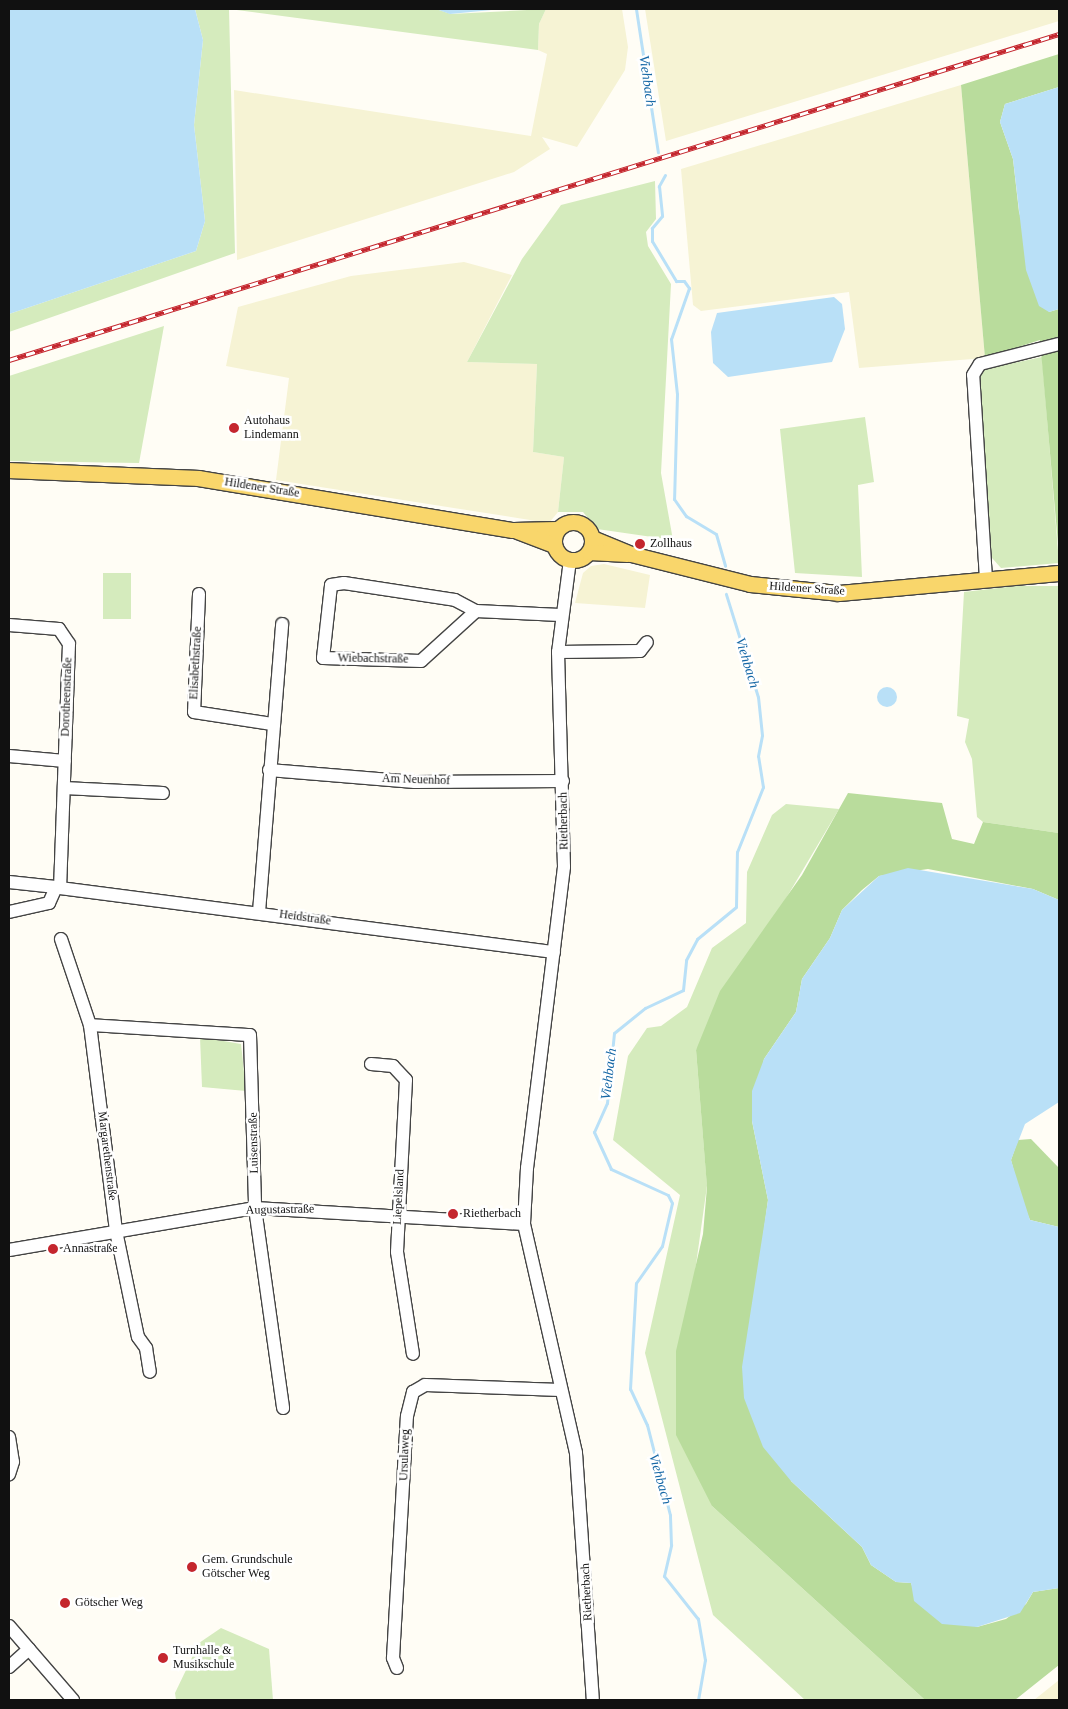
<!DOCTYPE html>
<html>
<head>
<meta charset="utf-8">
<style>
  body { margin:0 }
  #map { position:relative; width:1068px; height:1709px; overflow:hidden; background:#fffdf5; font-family:"Times New Roman",serif }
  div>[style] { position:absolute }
  .farmland>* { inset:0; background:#f6f3d4 }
  .green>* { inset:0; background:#d5ebbd; transform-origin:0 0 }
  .forest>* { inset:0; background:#b9dc9c }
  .water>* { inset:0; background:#b9e0f7 }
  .round { border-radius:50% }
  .stream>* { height:3px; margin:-1.5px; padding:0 1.5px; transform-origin:1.5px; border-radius:1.5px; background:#b9e0f7 }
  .roads { filter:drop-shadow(1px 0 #444) drop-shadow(-1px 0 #444) drop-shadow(0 1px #444) drop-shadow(0 -1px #444) }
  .minor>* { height:12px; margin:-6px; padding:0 6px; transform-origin:6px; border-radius:6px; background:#fff }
  .major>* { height:15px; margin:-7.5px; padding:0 7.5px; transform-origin:7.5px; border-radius:7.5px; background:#f9d66b }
  .major>.ring { margin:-7.5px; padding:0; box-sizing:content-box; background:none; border:15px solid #f9d66b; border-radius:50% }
  .rail>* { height:5px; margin-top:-2.5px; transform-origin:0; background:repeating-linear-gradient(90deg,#fff 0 9px,#c4262e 0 18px); box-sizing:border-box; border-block:1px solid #c4262e }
  .dots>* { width:14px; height:14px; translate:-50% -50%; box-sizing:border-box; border:2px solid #fff; border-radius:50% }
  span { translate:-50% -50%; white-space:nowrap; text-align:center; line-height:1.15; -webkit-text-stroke:5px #fff; paint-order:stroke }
  .poi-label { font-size:12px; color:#111 }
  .left { translate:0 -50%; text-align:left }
  .street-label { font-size:12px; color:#111 }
  .water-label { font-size:14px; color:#1768a6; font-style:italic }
  .frame { position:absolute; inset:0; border:10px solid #111; pointer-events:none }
</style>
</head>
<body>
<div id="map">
  <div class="farmland">
    <div style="clip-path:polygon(546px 9px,622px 9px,628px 47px,625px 70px,577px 147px,542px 137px,550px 149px,514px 172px,237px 260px,234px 90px,531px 136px,547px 54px,538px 50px,539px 24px)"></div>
    <div style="clip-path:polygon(645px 9px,1059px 9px,1059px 21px,666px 141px)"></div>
    <div style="clip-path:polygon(961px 85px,985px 358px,859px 368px,849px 292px,701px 311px,693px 305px,681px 169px)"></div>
    <div style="clip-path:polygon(464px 262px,512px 275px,467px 362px,537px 364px,533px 452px,564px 457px,558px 512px,549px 523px,276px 480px,289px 378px,226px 366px,238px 307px,351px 276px)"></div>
    <div style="clip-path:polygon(604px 564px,650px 575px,645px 608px,575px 603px,583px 573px,591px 566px)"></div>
    <div style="clip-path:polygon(1059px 1680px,1059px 1700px,1034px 1700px)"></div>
  </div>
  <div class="green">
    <div style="clip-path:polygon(195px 9px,436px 9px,451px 14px,546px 9px,539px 24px,538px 50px,229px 9px,235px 253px,9px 332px,9px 314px,196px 251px,205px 221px,194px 125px,203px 40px)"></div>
    <div style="clip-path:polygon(655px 181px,656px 219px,646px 232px,648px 246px,671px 284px,661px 473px,673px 540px,597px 529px,583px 512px,558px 512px,564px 457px,533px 452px,537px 364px,467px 362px,522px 259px,561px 205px)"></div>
    <div style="clip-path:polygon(164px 326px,139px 463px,9px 461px,9px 376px)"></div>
    <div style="clip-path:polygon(1042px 357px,1059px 563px,1001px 568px,992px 558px,989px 539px,977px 381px,984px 369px)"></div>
    <div style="clip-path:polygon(865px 417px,874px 482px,858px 485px,862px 577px,795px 573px,780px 429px)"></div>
    <div style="left:103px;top:573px;width:28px;height:46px"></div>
    <div style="clip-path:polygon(1016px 586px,1059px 586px,1059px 833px,983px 822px,977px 817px,972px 759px,965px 742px,969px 719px,957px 716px,964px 592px)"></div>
    <div style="clip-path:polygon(786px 804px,839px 809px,696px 1050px,707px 1186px,693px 1286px,712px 1506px,925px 1700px,805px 1700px,713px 1615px,645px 1353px,680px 1195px,613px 1140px,628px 1056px,647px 1028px,661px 1026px,687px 1007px,712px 948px,746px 923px,747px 872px,772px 815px)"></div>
    <div style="clip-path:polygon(200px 1037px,241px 1044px,246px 1091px,202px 1087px)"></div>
    <div style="clip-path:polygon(221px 1628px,269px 1649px,273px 1700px,176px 1700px,175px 1693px,199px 1643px)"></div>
  </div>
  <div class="forest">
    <div style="clip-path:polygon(1059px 54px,1059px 87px,1005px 104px,1000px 122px,1013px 159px,1019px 212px,1049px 312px,1059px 309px,1059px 555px,1040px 340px,985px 358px,961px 85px)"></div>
    <div style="clip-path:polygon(848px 793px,942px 803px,952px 839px,974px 844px,983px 822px,1059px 833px,1059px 900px,1033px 889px,928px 869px,879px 876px,862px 890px,842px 910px,830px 938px,802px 979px,796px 1012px,764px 1059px,752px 1121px,768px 1200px,763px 1237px,791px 1481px,862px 1547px,871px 1565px,896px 1582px,911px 1583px,914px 1591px,977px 1627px,1006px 1619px,1026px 1604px,1033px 1592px,1059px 1588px,1059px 1665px,1015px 1700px,925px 1700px,712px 1506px,676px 1435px,676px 1351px,703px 1234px,707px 1187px,696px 1050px,720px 991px,802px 875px)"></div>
    <div style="clip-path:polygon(1031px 1139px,1059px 1168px,1059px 1227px,1030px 1220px,1021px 1199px,1011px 1160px,1018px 1140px)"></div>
  </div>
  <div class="water">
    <div style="clip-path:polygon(9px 9px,195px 9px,203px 40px,194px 125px,205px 221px,196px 251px,9px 314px)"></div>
    <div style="clip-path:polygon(436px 9px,502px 9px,450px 14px)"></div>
    <div style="clip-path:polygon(1059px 87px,1059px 309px,1049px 312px,1039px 306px,1026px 270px,1013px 159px,1000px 122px,1005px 104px)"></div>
    <div style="clip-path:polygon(834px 297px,842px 304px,845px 329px,832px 362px,728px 377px,713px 363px,711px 332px,717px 313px)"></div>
    <div class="round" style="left:877px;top:687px;width:20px;height:20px"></div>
    <div style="clip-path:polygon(908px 868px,1033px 889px,1059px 900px,1059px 1102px,1025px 1124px,1011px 1160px,1030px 1220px,1059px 1227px,1059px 1588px,1033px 1592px,1020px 1613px,977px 1627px,942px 1624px,914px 1601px,911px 1583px,896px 1582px,871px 1565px,862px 1547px,791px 1481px,763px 1447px,744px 1398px,742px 1367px,768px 1200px,752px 1121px,752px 1091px,764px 1059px,796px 1012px,802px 979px,830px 938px,842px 910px,879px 876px)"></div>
  </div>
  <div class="stream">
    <div style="left:636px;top:9px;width:145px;rotate:81.3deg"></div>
    <div style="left:665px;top:175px;width:13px;rotate:119deg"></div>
    <div style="left:659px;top:186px;width:30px;rotate:84deg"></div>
    <div style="left:662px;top:216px;width:16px;rotate:130deg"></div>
    <div style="left:652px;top:228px;width:13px;rotate:90deg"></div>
    <div style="left:652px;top:241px;width:47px;rotate:59deg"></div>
    <div style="left:676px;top:281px;width:8px"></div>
    <div style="left:684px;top:281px;width:9px;rotate:54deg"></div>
    <div style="left:689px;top:288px;width:54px;rotate:109.4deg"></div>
    <div style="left:671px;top:339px;width:55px;rotate:83.8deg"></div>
    <div style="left:677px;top:394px;width:105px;rotate:91.6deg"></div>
    <div style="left:674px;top:499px;width:21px;rotate:55deg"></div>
    <div style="left:686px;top:516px;width:35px;rotate:31deg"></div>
    <div style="left:716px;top:534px;width:33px;rotate:74deg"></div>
    <div style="left:698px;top:1700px;width:41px;rotate:-80.1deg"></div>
    <div style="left:705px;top:1660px;width:42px;rotate:-99.7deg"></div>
    <div style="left:698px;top:1619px;width:55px;rotate:-128.3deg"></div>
    <div style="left:664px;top:1576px;width:32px;rotate:-77deg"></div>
    <div style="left:671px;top:1545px;width:30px;rotate:-92deg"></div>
    <div style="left:670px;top:1515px;width:93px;rotate:-104.3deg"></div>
    <div style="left:647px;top:1425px;width:40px;rotate:-115deg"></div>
    <div style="left:630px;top:1389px;width:106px;rotate:-86.8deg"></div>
    <div style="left:636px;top:1283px;width:45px;rotate:-54.9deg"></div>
    <div style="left:662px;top:1246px;width:44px;rotate:-76.9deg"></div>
    <div style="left:672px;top:1203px;width:9px;rotate:-117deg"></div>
    <div style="left:668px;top:1195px;width:63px;rotate:-155.5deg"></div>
    <div style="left:611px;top:1169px;width:41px;rotate:-114.7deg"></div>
    <div style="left:594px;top:1132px;width:32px;rotate:-66deg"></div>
    <div style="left:607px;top:1103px;width:70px;rotate:-84.3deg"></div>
    <div style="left:614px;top:1033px;width:40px;rotate:-39deg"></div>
    <div style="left:645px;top:1008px;width:42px;rotate:-25.3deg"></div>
    <div style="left:683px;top:990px;width:30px;rotate:-84deg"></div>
    <div style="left:686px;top:960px;width:24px;rotate:-62deg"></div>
    <div style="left:697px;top:939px;width:50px;rotate:-39.4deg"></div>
    <div style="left:736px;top:907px;width:55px;rotate:-89deg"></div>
    <div style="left:737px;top:852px;width:70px;rotate:-68.2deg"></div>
    <div style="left:763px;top:787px;width:31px;rotate:-99deg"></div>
    <div style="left:758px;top:756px;width:21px;rotate:-79deg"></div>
    <div style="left:762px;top:735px;width:38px;rotate:-96deg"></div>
    <div style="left:758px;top:697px;width:108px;rotate:-107.3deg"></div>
  </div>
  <div class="roads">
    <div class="minor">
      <div style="left:570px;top:560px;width:93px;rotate:97.4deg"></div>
      <div style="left:558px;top:652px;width:215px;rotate:88.4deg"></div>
      <div style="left:564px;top:867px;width:303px;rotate:97deg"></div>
      <div style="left:527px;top:1168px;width:56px;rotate:93.1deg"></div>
      <div style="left:524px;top:1224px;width:235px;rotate:77.2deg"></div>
      <div style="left:576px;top:1453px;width:248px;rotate:86.1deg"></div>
      <div style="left:986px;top:579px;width:204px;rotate:-93.6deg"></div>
      <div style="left:973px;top:375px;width:13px;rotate:-58deg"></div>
      <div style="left:980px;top:364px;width:81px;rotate:-14.2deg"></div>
      <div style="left:199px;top:594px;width:118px;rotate:92.4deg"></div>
      <div style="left:194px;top:712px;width:79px;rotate:8.7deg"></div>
      <div style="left:476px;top:611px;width:74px;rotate:137.7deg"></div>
      <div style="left:421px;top:661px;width:98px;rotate:-178.2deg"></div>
      <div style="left:323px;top:658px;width:73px;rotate:-83.7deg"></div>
      <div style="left:331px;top:585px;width:13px;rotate:-9deg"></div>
      <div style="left:344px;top:583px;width:112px;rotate:8.7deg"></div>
      <div style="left:455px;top:600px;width:24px;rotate:28deg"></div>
      <div style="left:476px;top:611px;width:84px;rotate:2.7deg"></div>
      <div style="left:9px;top:625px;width:50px;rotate:4.6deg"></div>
      <div style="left:59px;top:629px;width:18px;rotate:56deg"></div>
      <div style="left:69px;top:644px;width:244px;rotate:92.1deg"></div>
      <div style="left:558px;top:652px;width:82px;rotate:-0.7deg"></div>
      <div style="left:640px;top:651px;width:11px;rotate:-52deg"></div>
      <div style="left:9px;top:756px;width:56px;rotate:5.1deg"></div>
      <div style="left:269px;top:770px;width:146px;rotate:4.7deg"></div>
      <div style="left:415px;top:782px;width:148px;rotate:-0.4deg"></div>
      <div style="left:64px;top:788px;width:99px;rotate:2.9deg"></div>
      <div style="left:9px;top:882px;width:47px;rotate:6.1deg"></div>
      <div style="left:9px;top:912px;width:41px;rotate:-12.7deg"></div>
      <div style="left:49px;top:903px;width:17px;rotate:-66deg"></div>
      <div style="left:56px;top:887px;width:4px;rotate:14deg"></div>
      <div style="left:60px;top:888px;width:498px;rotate:7.4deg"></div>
      <div style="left:259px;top:912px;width:289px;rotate:-85.4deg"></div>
      <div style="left:61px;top:939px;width:91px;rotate:71.4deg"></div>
      <div style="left:90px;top:1025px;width:208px;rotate:82.8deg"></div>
      <div style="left:116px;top:1231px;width:108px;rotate:78.3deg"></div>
      <div style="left:138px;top:1337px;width:14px;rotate:54deg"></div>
      <div style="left:146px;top:1348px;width:24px;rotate:81deg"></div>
      <div style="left:90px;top:1025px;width:160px;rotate:3.6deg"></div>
      <div style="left:250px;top:1035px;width:173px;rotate:88.3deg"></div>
      <div style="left:255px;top:1208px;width:202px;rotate:82deg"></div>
      <div style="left:371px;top:1064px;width:22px;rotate:5deg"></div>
      <div style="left:393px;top:1066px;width:19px;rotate:47deg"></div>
      <div style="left:406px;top:1080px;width:172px;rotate:93deg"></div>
      <div style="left:397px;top:1252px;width:103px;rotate:81.1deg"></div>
      <div style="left:9px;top:1250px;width:250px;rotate:-9.7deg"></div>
      <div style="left:255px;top:1208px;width:269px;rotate:3.4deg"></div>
      <div style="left:9px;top:1437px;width:25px;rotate:81deg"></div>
      <div style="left:13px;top:1462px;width:13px;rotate:108deg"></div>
      <div style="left:9px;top:1626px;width:98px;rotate:49.1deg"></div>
      <div style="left:9px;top:1667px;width:27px;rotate:-42deg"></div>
      <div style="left:397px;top:1668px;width:11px;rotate:-112deg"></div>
      <div style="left:393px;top:1658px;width:242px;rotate:-86.7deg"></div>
      <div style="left:407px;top:1416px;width:25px;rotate:-76deg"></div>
      <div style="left:413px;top:1392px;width:14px;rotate:-30deg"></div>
      <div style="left:425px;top:1385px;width:136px;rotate:2.1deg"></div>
    </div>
    <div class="major">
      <div style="left:9px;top:470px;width:189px;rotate:2.4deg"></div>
      <div style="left:198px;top:478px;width:319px;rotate:9.4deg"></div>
      <div style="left:513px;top:530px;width:44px;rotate:-1.3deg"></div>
      <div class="ring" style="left:554px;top:522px;width:23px;height:23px"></div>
      <div style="left:517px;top:531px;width:40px;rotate:21deg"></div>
      <div style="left:592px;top:538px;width:42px;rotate:22.3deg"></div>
      <div style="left:631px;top:554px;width:123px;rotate:14.1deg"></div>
      <div style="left:750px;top:584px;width:88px;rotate:5.8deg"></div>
      <div style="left:838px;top:593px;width:222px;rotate:-5.2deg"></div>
      <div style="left:589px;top:552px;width:38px;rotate:3deg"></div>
    </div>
  </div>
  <div class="rail">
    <div style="left:9px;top:360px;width:1099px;rotate:-17.25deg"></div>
  </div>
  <div class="dots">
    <div style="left:234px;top:428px;background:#c4262e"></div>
    <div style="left:640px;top:544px;background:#c4262e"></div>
    <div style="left:453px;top:1214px;background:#c4262e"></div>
    <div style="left:53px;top:1249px;background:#c4262e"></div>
    <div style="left:192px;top:1567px;background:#c4262e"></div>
    <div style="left:65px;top:1603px;background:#c4262e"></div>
    <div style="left:163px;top:1658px;background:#c4262e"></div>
  </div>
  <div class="poi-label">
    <span class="left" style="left:244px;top:428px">Autohaus<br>Lindemann</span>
    <span class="left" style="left:650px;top:544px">Zollhaus</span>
    <span class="left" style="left:463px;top:1214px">Rietherbach</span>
    <span class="left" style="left:63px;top:1249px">Annastraße</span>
    <span class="left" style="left:202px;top:1567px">Gem. Grundschule<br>Götscher Weg</span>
    <span class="left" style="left:75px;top:1603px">Götscher Weg</span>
    <span class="left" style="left:173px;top:1658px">Turnhalle &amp;<br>Musikschule</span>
  </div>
  <div class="street-label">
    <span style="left:262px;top:488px;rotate:9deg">Hildener Straße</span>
    <span style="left:807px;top:589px;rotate:4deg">Hildener Straße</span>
    <span style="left:373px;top:659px;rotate:1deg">Wiebachstraße</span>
    <span style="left:196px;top:663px;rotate:-87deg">Elisabethstraße</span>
    <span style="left:67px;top:697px;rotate:-88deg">Dorotheenstraße</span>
    <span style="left:416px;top:780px;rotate:2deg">Am Neuenhof</span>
    <span style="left:564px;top:821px;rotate:-91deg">Rietherbach</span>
    <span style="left:305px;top:918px;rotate:8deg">Heidstraße</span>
    <span style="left:254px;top:1143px;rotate:-91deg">Luisenstraße</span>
    <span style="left:107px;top:1156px;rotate:83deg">Margarethenstraße</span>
    <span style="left:399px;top:1197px;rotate:-87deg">Liepelsland</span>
    <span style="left:280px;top:1210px;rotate:-1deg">Augustastraße</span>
    <span style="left:405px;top:1455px;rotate:-88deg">Ursulaweg</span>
    <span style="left:587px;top:1592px;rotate:-93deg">Rietherbach</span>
  </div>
  <div class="water-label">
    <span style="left:647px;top:81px;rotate:82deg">Viehbach</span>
    <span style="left:747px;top:663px;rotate:73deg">Viehbach</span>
    <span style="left:609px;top:1074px;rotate:-83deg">Viehbach</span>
    <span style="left:660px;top:1479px;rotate:74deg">Viehbach</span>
  </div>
  <div class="frame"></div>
</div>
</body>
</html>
